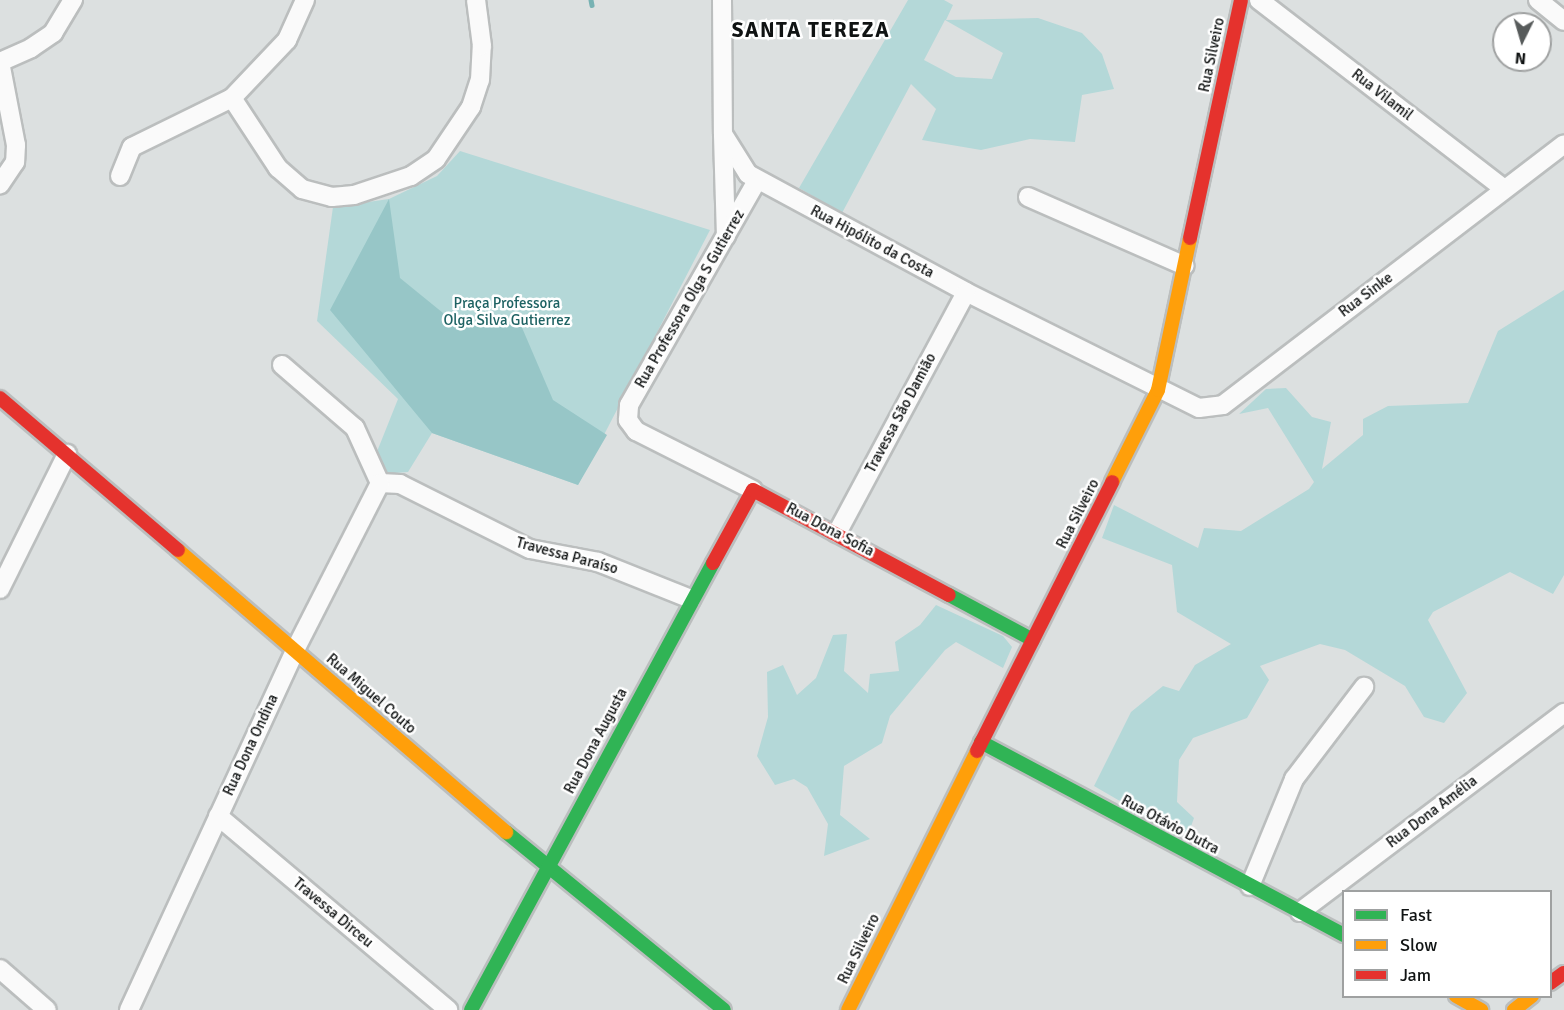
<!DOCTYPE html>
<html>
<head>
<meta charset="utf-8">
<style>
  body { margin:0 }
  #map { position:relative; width:1564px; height:1010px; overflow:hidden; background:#dce0e0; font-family:Signika,sans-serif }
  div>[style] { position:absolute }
  .green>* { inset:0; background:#b4d8d8 }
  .forest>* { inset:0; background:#97c6c7 }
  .stream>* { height:4.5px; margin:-2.25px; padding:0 2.25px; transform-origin:2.25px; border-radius:2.25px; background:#77b2b3 }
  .roads { filter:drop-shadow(2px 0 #bbbebe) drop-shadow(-2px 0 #bbbebe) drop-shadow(0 2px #bbbebe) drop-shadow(0 -2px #bbbebe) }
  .street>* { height:18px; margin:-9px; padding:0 9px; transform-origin:9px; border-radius:9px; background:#fafafa }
  .fast>* { height:14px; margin:-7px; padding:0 7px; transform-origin:7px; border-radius:7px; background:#30b455 }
  .slow>* { height:14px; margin:-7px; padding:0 7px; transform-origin:7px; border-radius:7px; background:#ff9f0a }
  .jam>* { height:14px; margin:-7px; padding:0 7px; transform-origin:7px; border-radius:7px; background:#e5322d }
  span { translate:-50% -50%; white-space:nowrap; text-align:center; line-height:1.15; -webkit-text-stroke:5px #fff; paint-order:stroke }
  .street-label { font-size:15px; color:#101313 }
  .park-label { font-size:15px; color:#1e6263 }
  .district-label { font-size:21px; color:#101313; font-weight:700; letter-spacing:1.5px }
  .legend { position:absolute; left:1342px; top:890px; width:210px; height:108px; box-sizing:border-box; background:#fff; border:2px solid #9fa1a1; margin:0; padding:8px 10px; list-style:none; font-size:18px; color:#101313 }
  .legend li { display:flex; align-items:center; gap:12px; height:30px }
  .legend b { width:30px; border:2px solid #9fa1a1 }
  .north { position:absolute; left:1492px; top:12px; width:60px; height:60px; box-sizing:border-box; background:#fff; border:2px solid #9fa1a1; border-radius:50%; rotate:185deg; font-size:16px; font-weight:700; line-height:24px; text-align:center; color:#101313 }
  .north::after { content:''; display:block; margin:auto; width:21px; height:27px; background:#575b5b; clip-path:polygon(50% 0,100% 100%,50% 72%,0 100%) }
</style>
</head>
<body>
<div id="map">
  <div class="green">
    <div style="clip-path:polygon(evenodd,908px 0,944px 0,953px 5px,946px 20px,1038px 18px,1082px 33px,1102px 54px,1114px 89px,1082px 95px,1075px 142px,1030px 139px,981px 150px,922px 140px,936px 109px,911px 84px,842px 213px,799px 188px,908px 0,945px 20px,1003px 53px,992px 79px,956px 77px,924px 60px,945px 20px)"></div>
    <div style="clip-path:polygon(460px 151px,710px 230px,578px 485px,432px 433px,408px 472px,381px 474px,374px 459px,398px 399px,317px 321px,333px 207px,389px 199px,437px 176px)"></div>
    <div style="clip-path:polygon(1564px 290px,1564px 575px,1553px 594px,1510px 572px,1433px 612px,1428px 620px,1467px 693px,1444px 723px,1424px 717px,1405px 686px,1345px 650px,1320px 644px,1260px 666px,1269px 680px,1247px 718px,1193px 738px,1179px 760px,1177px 802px,1194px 818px,1189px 832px,1177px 834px,1094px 786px,1131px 712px,1163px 686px,1179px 691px,1195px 665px,1231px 644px,1177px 612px,1172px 565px,1102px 538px,1114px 505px,1198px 548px,1204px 528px,1241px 531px,1309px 489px,1314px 482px,1268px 408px,1239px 414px,1266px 389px,1286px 388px,1312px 417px,1331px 422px,1322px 469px,1363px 435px,1363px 419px,1388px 406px,1468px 403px,1498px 331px)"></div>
    <div style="clip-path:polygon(936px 605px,1003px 636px,1012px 647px,1003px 668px,956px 642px,945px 650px,890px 716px,882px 743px,844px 766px,840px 815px,870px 839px,824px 856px,828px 824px,807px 787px,794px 779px,775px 785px,757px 756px,768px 717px,767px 672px,783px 665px,797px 695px,816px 678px,833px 635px,847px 634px,844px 671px,868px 693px,870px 674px,899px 671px,895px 642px,920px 625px)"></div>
  </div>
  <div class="forest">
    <div style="clip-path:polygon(389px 199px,400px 278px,459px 326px,517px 316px,553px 400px,607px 435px,578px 485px,432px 433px,330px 310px)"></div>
  </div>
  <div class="stream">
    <div style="left:591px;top:0;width:5px;rotate:79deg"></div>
  </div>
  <div class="roads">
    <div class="street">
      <div style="left:722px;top:0;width:134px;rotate:89.6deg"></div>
      <div style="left:723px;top:134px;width:47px;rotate:58deg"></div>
      <div style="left:748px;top:174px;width:248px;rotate:28.4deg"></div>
      <div style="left:966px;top:292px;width:260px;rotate:26.5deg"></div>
      <div style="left:1199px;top:408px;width:24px;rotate:-7deg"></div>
      <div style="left:1223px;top:405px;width:429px;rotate:-37.4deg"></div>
      <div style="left:1259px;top:0;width:309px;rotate:37.6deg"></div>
      <div style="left:1538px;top:0;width:33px;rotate:39deg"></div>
      <div style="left:0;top:62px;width:85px;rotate:79.1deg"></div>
      <div style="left:16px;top:145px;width:17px;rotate:93deg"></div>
      <div style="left:15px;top:162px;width:27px;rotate:124deg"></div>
      <div style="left:0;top:62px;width:34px;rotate:-24deg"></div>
      <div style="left:31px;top:48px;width:27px;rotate:-34deg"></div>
      <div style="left:53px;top:33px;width:39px;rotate:-59deg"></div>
      <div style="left:232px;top:98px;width:84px;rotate:56.7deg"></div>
      <div style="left:278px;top:168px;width:32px;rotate:41deg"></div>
      <div style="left:302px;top:189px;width:31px;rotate:15deg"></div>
      <div style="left:332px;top:197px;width:22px;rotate:-5deg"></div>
      <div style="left:354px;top:195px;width:60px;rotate:-18.4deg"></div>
      <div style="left:411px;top:176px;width:30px;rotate:-34deg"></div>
      <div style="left:436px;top:159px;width:63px;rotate:-56.1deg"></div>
      <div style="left:471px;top:107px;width:28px;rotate:-72deg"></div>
      <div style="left:480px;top:80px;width:34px;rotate:-87deg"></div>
      <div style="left:482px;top:46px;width:46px;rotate:-97.4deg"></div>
      <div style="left:723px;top:136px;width:100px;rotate:88.3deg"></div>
      <div style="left:120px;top:176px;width:31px;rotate:-68deg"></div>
      <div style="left:132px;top:147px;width:111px;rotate:-26.1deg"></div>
      <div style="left:232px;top:98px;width:80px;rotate:-46.5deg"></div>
      <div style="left:287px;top:40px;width:44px;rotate:-65.8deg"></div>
      <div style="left:1028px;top:197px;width:171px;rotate:23.7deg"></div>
      <div style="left:282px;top:365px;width:96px;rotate:40.8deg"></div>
      <div style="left:355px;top:428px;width:60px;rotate:65.6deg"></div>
      <div style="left:380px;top:483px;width:20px;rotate:3deg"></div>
      <div style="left:400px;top:484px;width:145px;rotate:26.6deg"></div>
      <div style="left:530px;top:549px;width:69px;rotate:10.8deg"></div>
      <div style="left:598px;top:562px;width:100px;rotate:21.7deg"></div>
      <div style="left:753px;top:490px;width:131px;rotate:-153.2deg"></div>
      <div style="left:636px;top:431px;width:14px;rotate:-126deg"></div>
      <div style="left:628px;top:420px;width:15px;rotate:-86deg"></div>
      <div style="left:629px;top:405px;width:258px;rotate:-60.3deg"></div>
      <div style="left:837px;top:533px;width:273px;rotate:-61.8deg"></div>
      <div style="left:0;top:589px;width:151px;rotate:-63.6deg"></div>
      <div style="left:218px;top:816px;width:301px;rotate:40.1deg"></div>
      <div style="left:1250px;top:886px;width:116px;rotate:-67.6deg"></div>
      <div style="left:1294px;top:779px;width:116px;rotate:-52.7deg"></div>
      <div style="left:1300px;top:912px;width:331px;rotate:-37deg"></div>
      <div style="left:0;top:969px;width:62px;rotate:41.1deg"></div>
      <div style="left:129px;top:1010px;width:396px;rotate:-65.2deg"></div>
      <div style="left:295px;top:650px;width:187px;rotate:-63deg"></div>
    </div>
    <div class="fast">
      <div style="left:949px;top:595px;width:95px;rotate:28.2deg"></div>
      <div style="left:981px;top:742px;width:411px;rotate:28deg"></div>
      <div style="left:506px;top:832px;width:281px;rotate:39.2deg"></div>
      <div style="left:471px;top:1010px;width:508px;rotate:-61.57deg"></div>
    </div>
    <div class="slow">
      <div style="left:1112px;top:482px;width:103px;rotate:-63.4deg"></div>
      <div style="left:1158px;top:390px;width:155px;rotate:-78.1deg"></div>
      <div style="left:178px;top:550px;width:433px;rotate:40.7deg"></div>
      <div style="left:1456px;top:996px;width:29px;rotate:29deg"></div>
      <div style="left:848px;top:1010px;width:289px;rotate:-63.5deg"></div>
      <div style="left:1514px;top:1010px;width:23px;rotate:-38deg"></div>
    </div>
    <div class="jam">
      <div style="left:1190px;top:238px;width:243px;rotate:-77.9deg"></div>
      <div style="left:0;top:398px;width:234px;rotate:40.5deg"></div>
      <div style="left:713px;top:563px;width:83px;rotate:-61.3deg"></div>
      <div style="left:753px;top:490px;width:222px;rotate:28.2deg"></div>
      <div style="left:977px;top:751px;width:301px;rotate:-63.3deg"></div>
      <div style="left:1550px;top:983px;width:17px;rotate:-36deg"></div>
    </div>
  </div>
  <div class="street-label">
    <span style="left:1212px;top:55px;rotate:-78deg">Rua Silveiro</span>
    <span style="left:1382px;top:95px;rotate:38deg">Rua Vilamil</span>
    <span style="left:872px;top:242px;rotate:28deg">Rua Hipólito da Costa</span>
    <span style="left:1366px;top:295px;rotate:-37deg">Rua Sinke</span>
    <span style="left:690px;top:299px;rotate:-60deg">Rua Professora Olga S Gutierrez</span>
    <span style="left:901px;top:413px;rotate:-62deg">Travessa São Damião</span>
    <span style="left:1078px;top:514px;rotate:-63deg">Rua Silveiro</span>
    <span style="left:830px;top:530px;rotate:28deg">Rua Dona Sofia</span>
    <span style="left:567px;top:556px;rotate:15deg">Travessa Paraíso</span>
    <span style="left:371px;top:694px;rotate:41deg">Rua Miguel Couto</span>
    <span style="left:596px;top:741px;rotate:-62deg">Rua Dona Augusta</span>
    <span style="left:251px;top:745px;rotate:-65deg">Rua Dona Ondina</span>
    <span style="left:1432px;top:812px;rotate:-37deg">Rua Dona Amélia</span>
    <span style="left:1170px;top:825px;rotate:28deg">Rua Otávio Dutra</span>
    <span style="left:333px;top:913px;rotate:40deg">Travessa Dirceu</span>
    <span style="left:859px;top:949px;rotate:-64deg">Rua Silveiro</span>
  </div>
  <div class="park-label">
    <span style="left:507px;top:312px">Praça Professora<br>Olga Silva Gutierrez</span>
  </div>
  <div class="district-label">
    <span style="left:811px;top:30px">SANTA TEREZA</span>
  </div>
  <ul class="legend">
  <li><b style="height:8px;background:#30b455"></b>Fast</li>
  <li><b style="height:8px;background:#ff9f0a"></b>Slow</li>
  <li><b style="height:8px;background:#e5322d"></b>Jam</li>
  </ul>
  <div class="north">N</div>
</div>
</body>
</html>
